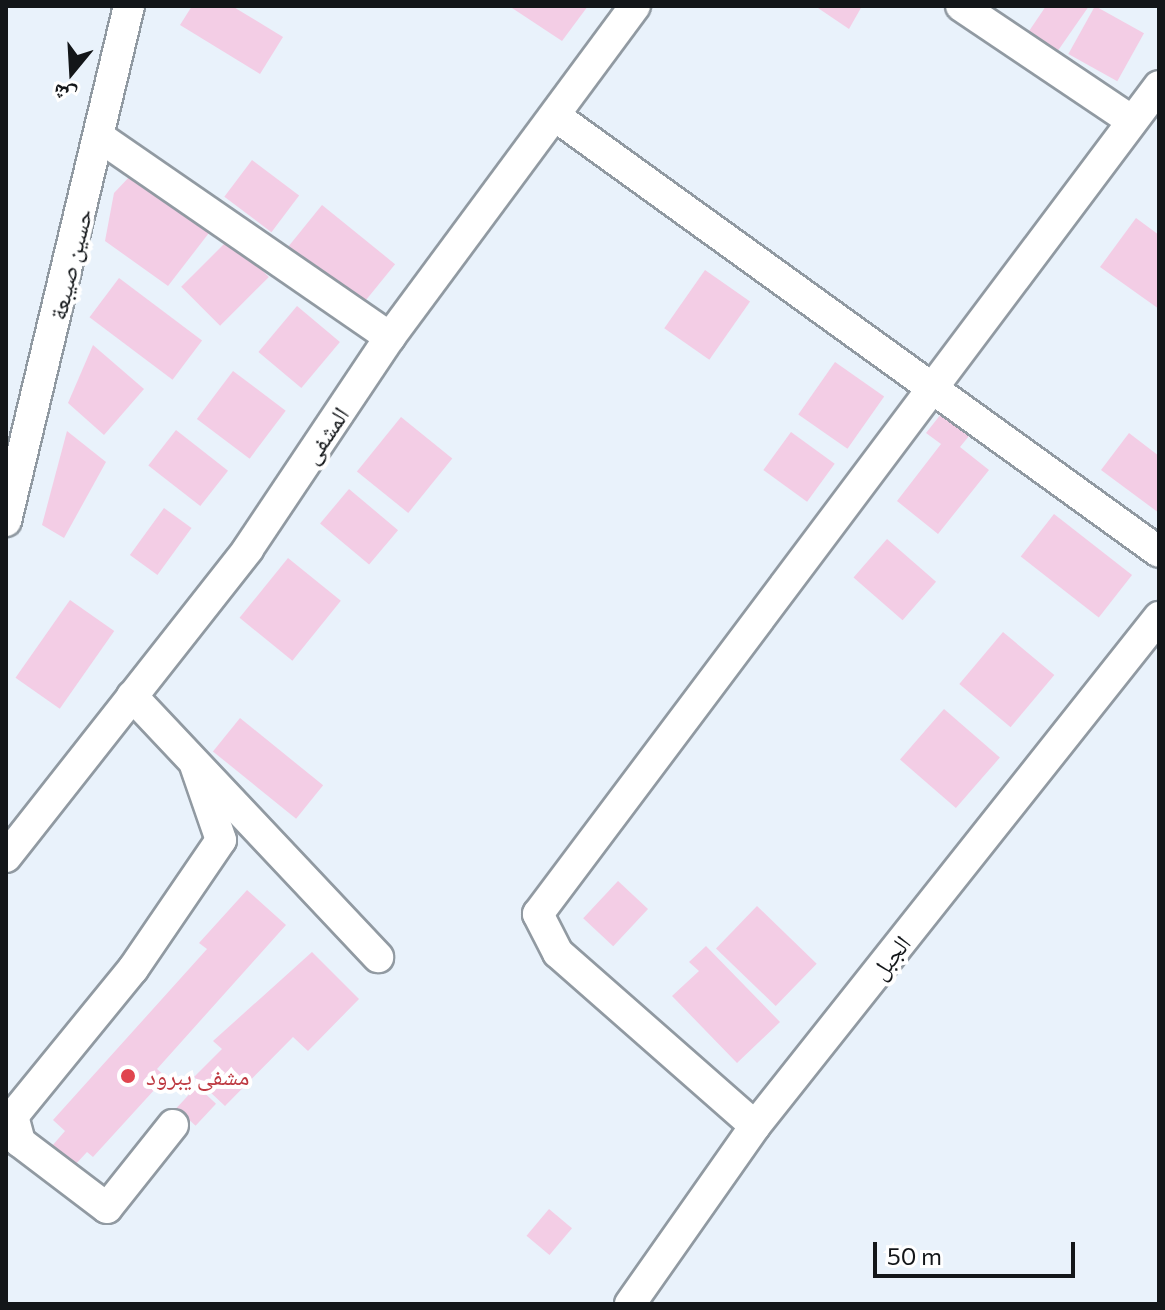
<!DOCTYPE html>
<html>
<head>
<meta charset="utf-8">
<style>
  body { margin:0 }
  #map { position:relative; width:1165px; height:1310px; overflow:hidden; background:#e9f2fb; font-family:Commissioner,"Noto Naskh Arabic",sans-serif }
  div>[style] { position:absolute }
  .building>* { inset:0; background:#f3cde5; transform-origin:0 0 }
  .roads { filter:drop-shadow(2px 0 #919aa2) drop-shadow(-2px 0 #919aa2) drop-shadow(0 2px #919aa2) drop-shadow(0 -2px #919aa2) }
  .minor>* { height:30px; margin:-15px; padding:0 15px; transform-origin:15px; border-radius:15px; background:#fff }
  .dots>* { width:22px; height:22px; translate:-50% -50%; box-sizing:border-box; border:4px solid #fff; border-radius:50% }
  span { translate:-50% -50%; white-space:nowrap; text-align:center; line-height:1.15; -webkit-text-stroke:8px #fff; paint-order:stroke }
  .street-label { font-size:24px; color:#131619 }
  .health-label { font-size:24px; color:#be3a42 }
  .left { translate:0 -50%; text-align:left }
  .frame { position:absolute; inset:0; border:8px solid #131619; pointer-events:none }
  .north { position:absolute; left:32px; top:32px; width:80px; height:80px; -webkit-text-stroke:6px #fff; paint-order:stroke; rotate:198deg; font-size:22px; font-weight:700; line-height:32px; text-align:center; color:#131619 }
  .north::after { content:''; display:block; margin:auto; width:28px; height:36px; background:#131619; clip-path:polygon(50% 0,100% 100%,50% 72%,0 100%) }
  .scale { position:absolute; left:873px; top:1242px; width:202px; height:36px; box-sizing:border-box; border:4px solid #131619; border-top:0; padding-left:10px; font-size:24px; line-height:28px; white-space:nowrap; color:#131619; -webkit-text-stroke:6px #fff; paint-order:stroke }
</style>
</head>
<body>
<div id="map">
  <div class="building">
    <div style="clip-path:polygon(192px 6px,232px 6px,283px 37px,260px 74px,180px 25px)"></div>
    <div style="clip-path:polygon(509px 6px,588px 6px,562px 41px)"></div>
    <div style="clip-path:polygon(815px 6px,862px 6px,849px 29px)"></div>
    <div style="clip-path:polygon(1046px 6px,1089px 6px,1057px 52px,1025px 37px)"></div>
    <div style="left:1095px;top:6px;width:56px;height:55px;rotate:29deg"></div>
    <div style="left:252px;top:160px;width:59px;height:46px;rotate:37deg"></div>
    <div style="clip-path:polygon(132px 174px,212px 229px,168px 286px,105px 241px,114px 193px)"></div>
    <div style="left:322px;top:205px;width:94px;height:53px;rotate:39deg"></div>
    <div style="clip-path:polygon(1136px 218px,1159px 235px,1159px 309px,1100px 267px)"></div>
    <div style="left:230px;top:238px;width:55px;height:69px;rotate:45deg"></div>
    <div style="left:705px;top:270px;width:55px;height:71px;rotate:35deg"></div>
    <div style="left:119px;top:278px;width:104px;height:49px;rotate:37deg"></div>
    <div style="left:297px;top:306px;width:56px;height:60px;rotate:40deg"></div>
    <div style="clip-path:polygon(93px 345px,144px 389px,104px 435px,68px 403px)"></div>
    <div style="left:835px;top:362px;width:60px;height:64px;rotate:35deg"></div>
    <div style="left:233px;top:371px;width:66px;height:60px;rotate:37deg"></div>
    <div style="clip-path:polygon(941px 414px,969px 436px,960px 447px,989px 470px,938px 534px,897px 501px,941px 444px,926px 433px)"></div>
    <div style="left:401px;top:417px;width:66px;height:70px;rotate:39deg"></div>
    <div style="left:176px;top:430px;width:66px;height:45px;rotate:38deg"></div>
    <div style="clip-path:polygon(67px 431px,106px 462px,64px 538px,42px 525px)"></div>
    <div style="left:791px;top:432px;width:54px;height:47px;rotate:36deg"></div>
    <div style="clip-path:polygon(1129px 433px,1159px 456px,1159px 513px,1101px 470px)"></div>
    <div style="left:349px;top:489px;width:64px;height:45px;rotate:40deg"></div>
    <div style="left:164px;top:508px;width:34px;height:58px;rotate:36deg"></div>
    <div style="left:1054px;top:514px;width:99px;height:54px;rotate:38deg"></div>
    <div style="left:887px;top:539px;width:65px;height:51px;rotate:41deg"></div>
    <div style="left:288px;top:558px;width:68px;height:77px;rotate:39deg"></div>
    <div style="left:70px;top:600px;width:54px;height:95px;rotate:35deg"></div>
    <div style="left:1003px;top:632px;width:67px;height:68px;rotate:40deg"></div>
    <div style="left:944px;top:709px;width:74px;height:67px;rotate:41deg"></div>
    <div style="left:240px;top:718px;width:107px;height:43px;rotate:39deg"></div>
    <div style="left:618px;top:881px;width:41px;height:51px;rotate:43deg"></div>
    <div style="clip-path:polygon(247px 890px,286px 925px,157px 1069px,166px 1077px,93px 1157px,87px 1152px,74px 1166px,52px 1146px,65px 1131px,53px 1120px,207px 949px,199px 943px)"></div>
    <div style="left:757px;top:906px;width:83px;height:59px;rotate:44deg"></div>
    <div style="clip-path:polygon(706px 946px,780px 1022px,737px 1063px,672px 996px,699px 971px,689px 962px)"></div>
    <div style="clip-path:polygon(312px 952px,359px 999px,308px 1051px,293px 1037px,225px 1106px,194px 1077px,222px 1049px,213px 1041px)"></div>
    <div style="left:197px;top:1086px;width:26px;height:30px;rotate:43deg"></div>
    <div style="left:549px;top:1209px;width:30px;height:35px;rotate:40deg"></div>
  </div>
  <div class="roads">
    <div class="minor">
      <div style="left:961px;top:6px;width:206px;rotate:33.9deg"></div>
      <div style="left:558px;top:118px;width:741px;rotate:35.83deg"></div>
      <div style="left:101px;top:138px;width:351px;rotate:34.6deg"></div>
      <div style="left:6px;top:521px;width:529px;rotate:-76.57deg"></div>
      <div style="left:132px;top:696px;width:359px;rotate:46.7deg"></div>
      <div style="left:6px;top:857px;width:392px;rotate:-51.8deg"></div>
      <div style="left:248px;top:549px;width:255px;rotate:-56.2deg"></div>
      <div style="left:390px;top:337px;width:412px;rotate:-53.5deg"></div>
      <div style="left:173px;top:1125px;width:106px;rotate:128.5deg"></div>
      <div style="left:107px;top:1208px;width:109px;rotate:-142.8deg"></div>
      <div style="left:20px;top:1142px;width:27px;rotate:-105deg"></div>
      <div style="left:13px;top:1116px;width:190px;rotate:-50.8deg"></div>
      <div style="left:133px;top:969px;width:156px;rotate:-55.7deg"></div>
      <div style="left:221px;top:840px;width:79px;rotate:-109.1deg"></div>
      <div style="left:755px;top:1126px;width:262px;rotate:-138.7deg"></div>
      <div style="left:558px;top:953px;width:44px;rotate:-117.1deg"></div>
      <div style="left:538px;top:914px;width:1035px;rotate:-53.13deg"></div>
      <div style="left:630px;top:1304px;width:218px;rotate:-54.9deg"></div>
      <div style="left:755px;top:1126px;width:650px;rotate:-51.56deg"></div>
    </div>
  </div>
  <div class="dots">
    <div style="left:128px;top:1076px;background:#e0444e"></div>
  </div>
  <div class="street-label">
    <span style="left:70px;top:264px;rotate:-76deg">حسين صيبعة</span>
    <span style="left:325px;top:435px;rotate:-56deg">المشفى</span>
    <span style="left:890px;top:957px;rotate:-52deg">الجبل</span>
  </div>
  <div class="health-label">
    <span class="left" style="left:146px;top:1076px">مشفى يبرود</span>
  </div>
  <div class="frame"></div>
  <div class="north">ش</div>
  <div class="scale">50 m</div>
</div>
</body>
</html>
